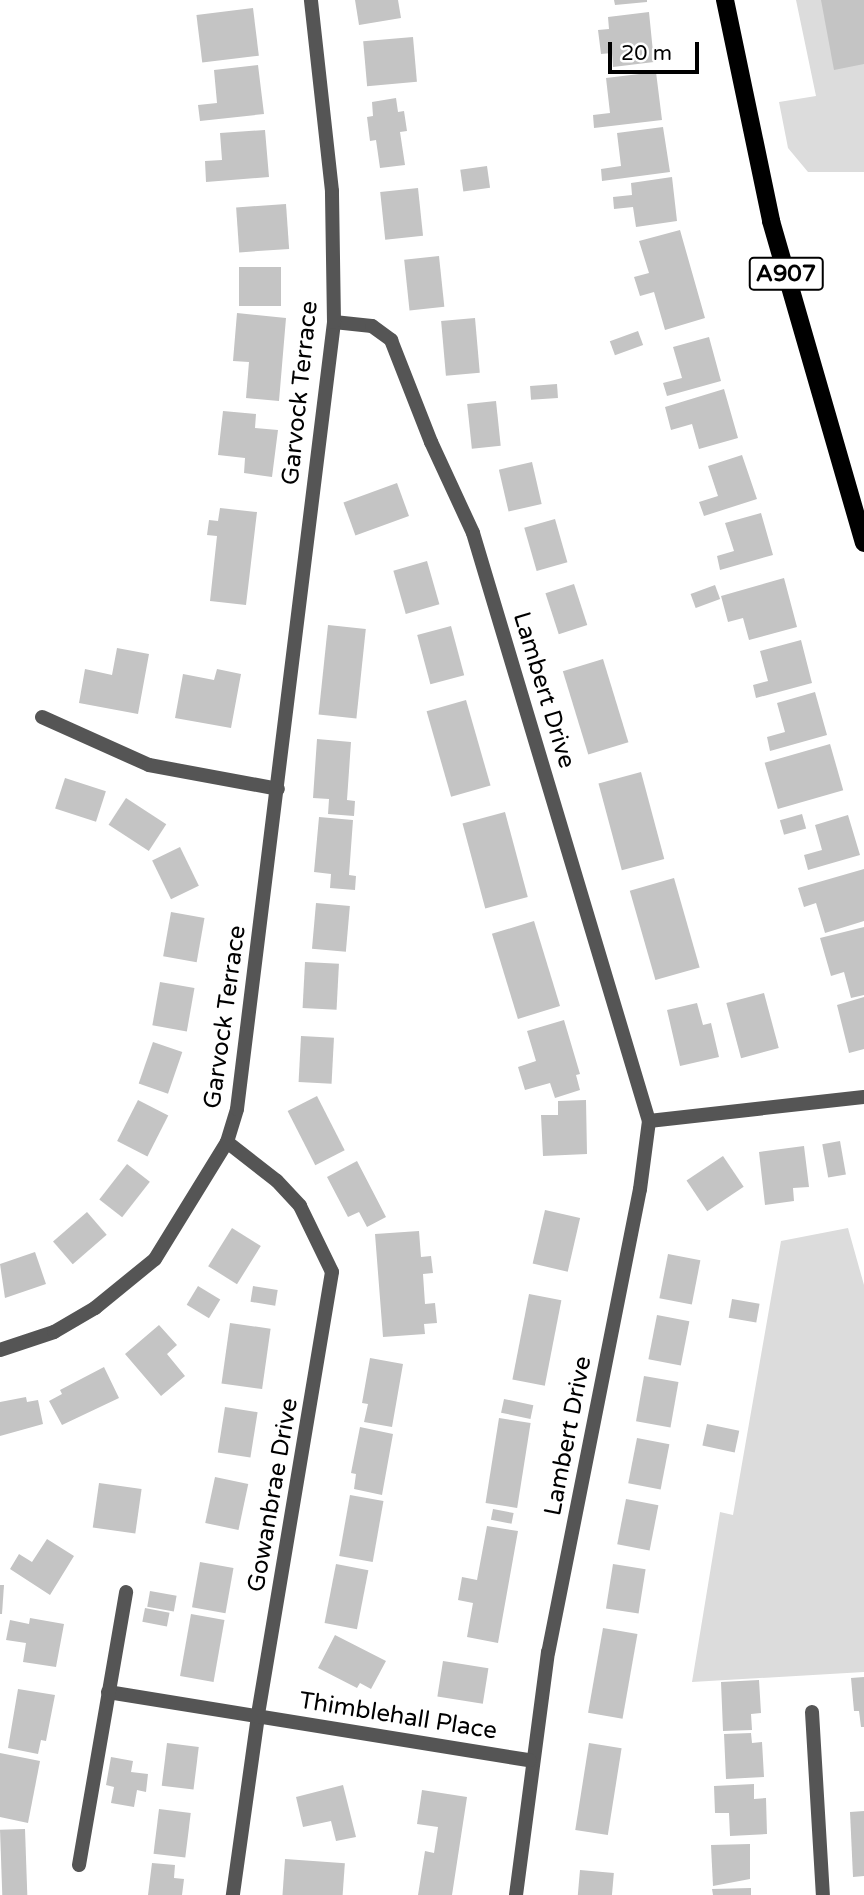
<!DOCTYPE html>
<html>
<head>
<meta charset="utf-8">
<style>
  body { margin:0 }
  #map { position:relative; width:864px; height:1895px; overflow:hidden; background:#fff; font-family:"Varela Round",sans-serif }
  div>[style] { position:absolute }
  .green>* { inset:0; background:#dcdcdc }
  .building>* { inset:0; background:#c4c4c4; transform-origin:0 0 }
  .street>* { height:14px; margin:-7px; padding:0 7px; transform-origin:7px; border-radius:7px; background:#555 }
  .primary>* { height:18px; margin:-9px; padding:0 9px; transform-origin:9px; border-radius:9px; background:#000 }
  span { translate:-50% -50%; white-space:nowrap; text-align:center; line-height:1.15; -webkit-text-stroke:5px #fff; paint-order:stroke }
  .shield-label span { padding:2px 5px; background:#fff; border:2px solid; border-radius:5px; -webkit-text-stroke-width:0 }
  .shield-label { font-size:23px; color:#000; font-weight:700 }
  .street-label { font-size:24px; color:#000 }
  .scale { position:absolute; left:608px; top:42px; width:91px; height:32px; box-sizing:border-box; border:4px solid #000; border-top:0; padding-left:9px; font-size:21px; line-height:24px; white-space:nowrap; color:#000; -webkit-text-stroke:5px #fff; paint-order:stroke }
</style>
</head>
<body>
<div id="map">
  <div class="green">
    <div style="clip-path:polygon(796px 0,864px 0,864px 172px,808px 172px,788px 148px,779px 102px,816px 96px)"></div>
    <div style="clip-path:polygon(848px 1228px,864px 1285px,864px 1672px,692px 1682px,720px 1512px,733px 1515px,781px 1241px)"></div>
  </div>
  <div class="building">
    <div style="clip-path:polygon(355px 0,398px 0,401px 18px,359px 25px)"></div>
    <div style="clip-path:polygon(614px 0,647px 0,647px 2px,615px 5px)"></div>
    <div style="clip-path:polygon(821px 0,864px 0,864px 64px,834px 70px)"></div>
    <div style="left:253px;top:8px;width:48px;height:57px;rotate:83deg"></div>
    <div style="clip-path:polygon(649px 12px,654px 62px,613px 67px,612px 53px,601px 54px,598px 30px,609px 29px,608px 17px)"></div>
    <div style="left:413px;top:37px;width:45px;height:50px;rotate:85deg"></div>
    <div style="clip-path:polygon(258px 65px,264px 114px,200px 121px,198px 105px,217px 103px,214px 70px)"></div>
    <div style="clip-path:polygon(656px 72px,662px 120px,594px 128px,593px 115px,610px 113px,606px 78px)"></div>
    <div style="clip-path:polygon(396px 98px,398px 112px,404px 111px,407px 131px,400px 132px,405px 165px,380px 168px,376px 140px,370px 141px,367px 117px,373px 116px,372px 102px)"></div>
    <div style="clip-path:polygon(663px 127px,670px 172px,602px 181px,601px 169px,621px 166px,617px 133px)"></div>
    <div style="clip-path:polygon(265px 130px,269px 177px,206px 182px,205px 161px,222px 160px,220px 133px)"></div>
    <div style="left:487px;top:166px;width:22px;height:27px;rotate:82deg"></div>
    <div style="clip-path:polygon(672px 177px,677px 221px,636px 227px,633px 207px,614px 209px,613px 197px,632px 195px,631px 183px)"></div>
    <div style="left:418px;top:188px;width:48px;height:38px;rotate:84deg"></div>
    <div style="left:286px;top:204px;width:45px;height:50px;rotate:86deg"></div>
    <div style="clip-path:polygon(680px 230px,705px 318px,665px 330px,654px 292px,640px 296px,634px 277px,649px 273px,639px 241px)"></div>
    <div style="left:439px;top:256px;width:51px;height:35px;rotate:84deg"></div>
    <div style="left:239px;top:267px;width:42px;height:39px"></div>
    <div style="clip-path:polygon(237px 313px,286px 318px,279px 401px,246px 398px,249px 362px,233px 361px)"></div>
    <div style="left:475px;top:318px;width:55px;height:34px;rotate:85deg"></div>
    <div style="left:638px;top:331px;width:15px;height:30px;rotate:70deg"></div>
    <div style="clip-path:polygon(709px 337px,721px 381px,667px 396px,663px 383px,682px 378px,673px 347px)"></div>
    <div style="left:557px;top:384px;width:14px;height:27px;rotate:86deg"></div>
    <div style="clip-path:polygon(724px 389px,738px 438px,699px 449px,692px 424px,671px 430px,665px 407px)"></div>
    <div style="left:496px;top:401px;width:45px;height:29px;rotate:84deg"></div>
    <div style="clip-path:polygon(223px 411px,256px 414px,255px 428px,278px 430px,272px 477px,244px 473px,245px 458px,218px 455px)"></div>
    <div style="clip-path:polygon(742px 455px,757px 499px,704px 516px,699px 502px,718px 496px,708px 466px)"></div>
    <div style="left:532px;top:462px;width:43px;height:34px;rotate:77deg"></div>
    <div style="left:397px;top:483px;width:35px;height:57px;rotate:70deg"></div>
    <div style="clip-path:polygon(220px 508px,257px 512px,246px 605px,210px 601px,217px 536px,207px 535px,209px 520px,218px 521px)"></div>
    <div style="clip-path:polygon(761px 513px,773px 555px,720px 570px,717px 556px,734px 551px,725px 523px)"></div>
    <div style="left:555px;top:519px;width:45px;height:32px;rotate:74deg"></div>
    <div style="left:427px;top:561px;width:45px;height:35px;rotate:74deg"></div>
    <div style="clip-path:polygon(784px 578px,797px 627px,749px 640px,743px 618px,728px 622px,721px 596px)"></div>
    <div style="left:574px;top:584px;width:43px;height:30px;rotate:72deg"></div>
    <div style="left:715px;top:585px;width:15px;height:26px;rotate:70deg"></div>
    <div style="left:328px;top:625px;width:38px;height:90px;rotate:6deg"></div>
    <div style="left:451px;top:626px;width:51px;height:35px;rotate:75deg"></div>
    <div style="clip-path:polygon(801px 640px,812px 683px,756px 698px,753px 685px,768px 681px,760px 651px)"></div>
    <div style="clip-path:polygon(117px 648px,149px 654px,138px 714px,79px 703px,85px 669px,112px 675px)"></div>
    <div style="left:603px;top:659px;width:87px;height:42px;rotate:73deg"></div>
    <div style="clip-path:polygon(217px 669px,241px 674px,231px 728px,175px 718px,183px 674px,214px 680px)"></div>
    <div style="clip-path:polygon(815px 692px,827px 735px,770px 751px,767px 737px,785px 732px,777px 703px)"></div>
    <div style="left:466px;top:700px;width:89px;height:41px;rotate:74deg"></div>
    <div style="clip-path:polygon(317px 739px,351px 742px,347px 800px,355px 801px,354px 816px,328px 814px,329px 799px,313px 798px)"></div>
    <div style="left:830px;top:744px;width:48px;height:68px;rotate:74deg"></div>
    <div style="left:641px;top:772px;width:90px;height:44px;rotate:75deg"></div>
    <div style="left:65px;top:778px;width:43px;height:32px;rotate:18deg"></div>
    <div style="left:126px;top:798px;width:48px;height:32px;rotate:33deg"></div>
    <div style="left:505px;top:812px;width:88px;height:44px;rotate:75deg"></div>
    <div style="left:802px;top:814px;width:15px;height:23px;rotate:74deg"></div>
    <div style="clip-path:polygon(848px 815px,860px 855px,808px 870px,804px 855px,822px 850px,815px 825px)"></div>
    <div style="clip-path:polygon(319px 817px,353px 820px,349px 875px,356px 876px,355px 890px,330px 888px,331px 874px,314px 872px)"></div>
    <div style="left:180px;top:847px;width:43px;height:31px;rotate:64deg"></div>
    <div style="clip-path:polygon(864px 869px,864px 921px,825px 933px,816px 903px,804px 907px,798px 888px)"></div>
    <div style="left:674px;top:878px;width:93px;height:46px;rotate:74deg"></div>
    <div style="left:316px;top:903px;width:34px;height:46px;rotate:5deg"></div>
    <div style="left:171px;top:912px;width:34px;height:45px;rotate:10deg"></div>
    <div style="left:534px;top:921px;width:89px;height:44px;rotate:73deg"></div>
    <div style="clip-path:polygon(864px 927px,864px 995px,851px 998px,844px 972px,831px 976px,820px 938px)"></div>
    <div style="left:305px;top:962px;width:34px;height:46px;rotate:3deg"></div>
    <div style="left:160px;top:982px;width:35px;height:44px;rotate:10deg"></div>
    <div style="left:764px;top:993px;width:57px;height:39px;rotate:75deg"></div>
    <div style="clip-path:polygon(864px 997px,864px 1049px,849px 1053px,837px 1005px)"></div>
    <div style="clip-path:polygon(697px 1003px,703px 1025px,711px 1023px,719px 1057px,680px 1066px,667px 1010px)"></div>
    <div style="clip-path:polygon(564px 1020px,580px 1074px,576px 1075px,580px 1090px,555px 1098px,550px 1083px,525px 1090px,518px 1067px,536px 1061px,527px 1031px)"></div>
    <div style="left:301px;top:1036px;width:33px;height:46px;rotate:3deg"></div>
    <div style="left:153px;top:1042px;width:31px;height:44px;rotate:19deg"></div>
    <div style="left:317px;top:1096px;width:61px;height:33px;rotate:63deg"></div>
    <div style="left:138px;top:1100px;width:34px;height:46px;rotate:27deg"></div>
    <div style="clip-path:polygon(586px 1100px,587px 1154px,543px 1156px,541px 1115px,558px 1115px,558px 1101px)"></div>
    <div style="left:840px;top:1141px;width:34px;height:18px;rotate:80deg"></div>
    <div style="clip-path:polygon(804px 1146px,809px 1187px,793px 1188px,794px 1201px,765px 1205px,759px 1152px)"></div>
    <div style="left:723px;top:1156px;width:37px;height:44px;rotate:56deg"></div>
    <div style="clip-path:polygon(357px 1161px,386px 1217px,367px 1227px,359px 1212px,348px 1217px,327px 1177px)"></div>
    <div style="left:127px;top:1164px;width:29px;height:45px;rotate:38deg"></div>
    <div style="left:545px;top:1210px;width:36px;height:55px;rotate:13deg"></div>
    <div style="left:87px;top:1212px;width:30px;height:45px;rotate:49deg"></div>
    <div style="left:232px;top:1228px;width:34px;height:45px;rotate:32deg"></div>
    <div style="clip-path:polygon(419px 1231px,421px 1257px,431px 1256px,433px 1273px,423px 1274px,425px 1304px,435px 1303px,437px 1323px,424px 1324px,425px 1334px,383px 1337px,375px 1234px)"></div>
    <div style="clip-path:polygon(35px 1252px,46px 1284px,5px 1298px,0 1264px)"></div>
    <div style="left:668px;top:1254px;width:33px;height:45px;rotate:11deg"></div>
    <div style="left:198px;top:1286px;width:26px;height:22px;rotate:31deg"></div>
    <div style="left:253px;top:1286px;width:25px;height:16px;rotate:9deg"></div>
    <div style="left:529px;top:1294px;width:33px;height:87px;rotate:11deg"></div>
    <div style="left:732px;top:1299px;width:28px;height:19px;rotate:10deg"></div>
    <div style="left:657px;top:1315px;width:33px;height:45px;rotate:11deg"></div>
    <div style="left:230px;top:1323px;width:41px;height:61px;rotate:8deg"></div>
    <div style="clip-path:polygon(159px 1325px,177px 1345px,167px 1354px,185px 1376px,161px 1396px,125px 1354px)"></div>
    <div style="clip-path:polygon(370px 1358px,403px 1364px,392px 1427px,364px 1422px,368px 1404px,362px 1403px)"></div>
    <div style="clip-path:polygon(104px 1367px,119px 1398px,62px 1425px,49px 1401px,62px 1394px,60px 1390px)"></div>
    <div style="left:644px;top:1376px;width:35px;height:46px;rotate:10deg"></div>
    <div style="clip-path:polygon(26px 1397px,27px 1402px,38px 1400px,43px 1424px,0 1436px,0 1402px)"></div>
    <div style="left:504px;top:1399px;width:30px;height:14px;rotate:12deg"></div>
    <div style="left:225px;top:1407px;width:33px;height:46px;rotate:9deg"></div>
    <div style="left:499px;top:1418px;width:32px;height:86px;rotate:9deg"></div>
    <div style="left:707px;top:1424px;width:33px;height:22px;rotate:12deg"></div>
    <div style="clip-path:polygon(360px 1427px,393px 1434px,382px 1495px,354px 1489px,356px 1474px,351px 1473px)"></div>
    <div style="left:637px;top:1438px;width:33px;height:46px;rotate:11deg"></div>
    <div style="left:215px;top:1477px;width:34px;height:47px;rotate:12deg"></div>
    <div style="left:99px;top:1483px;width:43px;height:45px;rotate:8deg"></div>
    <div style="left:350px;top:1495px;width:34px;height:62px;rotate:10deg"></div>
    <div style="left:626px;top:1499px;width:33px;height:46px;rotate:11deg"></div>
    <div style="left:493px;top:1509px;width:21px;height:11px;rotate:11deg"></div>
    <div style="clip-path:polygon(487px 1526px,518px 1531px,498px 1643px,467px 1637px,473px 1603px,458px 1600px,462px 1577px,477px 1580px)"></div>
    <div style="clip-path:polygon(47px 1539px,74px 1556px,50px 1595px,10px 1569px,19px 1554px,32px 1562px)"></div>
    <div style="left:200px;top:1562px;width:34px;height:46px;rotate:10deg"></div>
    <div style="left:336px;top:1564px;width:33px;height:60px;rotate:11deg"></div>
    <div style="left:613px;top:1564px;width:33px;height:45px;rotate:9deg"></div>
    <div style="clip-path:polygon(0 1585px,4px 1585px,2px 1614px,0 1614px)"></div>
    <div style="left:150px;top:1591px;width:27px;height:16px;rotate:10deg"></div>
    <div style="left:145px;top:1608px;width:25px;height:14px;rotate:11deg"></div>
    <div style="left:191px;top:1614px;width:34px;height:63px;rotate:10deg"></div>
    <div style="clip-path:polygon(30px 1618px,64px 1624px,56px 1667px,23px 1662px,26px 1643px,6px 1640px,10px 1620px,29px 1624px)"></div>
    <div style="left:603px;top:1628px;width:35px;height:86px;rotate:10deg"></div>
    <div style="clip-path:polygon(335px 1635px,386px 1661px,371px 1689px,360px 1683px,357px 1688px,318px 1668px)"></div>
    <div style="left:443px;top:1661px;width:46px;height:36px;rotate:9deg"></div>
    <div style="clip-path:polygon(864px 1677px,864px 1727px,861px 1727px,859px 1711px,854px 1711px,851px 1678px)"></div>
    <div style="clip-path:polygon(759px 1680px,761px 1713px,751px 1714px,752px 1730px,723px 1731px,721px 1682px)"></div>
    <div style="clip-path:polygon(18px 1689px,55px 1695px,46px 1741px,41px 1740px,38px 1754px,8px 1748px)"></div>
    <div style="clip-path:polygon(751px 1733px,752px 1743px,762px 1742px,764px 1777px,726px 1779px,724px 1734px)"></div>
    <div style="left:167px;top:1743px;width:32px;height:43px;rotate:7deg"></div>
    <div style="left:589px;top:1743px;width:33px;height:88px;rotate:9deg"></div>
    <div style="clip-path:polygon(0 1753px,40px 1761px,28px 1823px,0 1817px)"></div>
    <div style="clip-path:polygon(111px 1757px,133px 1761px,131px 1772px,148px 1774px,146px 1792px,137px 1790px,134px 1807px,111px 1803px,114px 1787px,106px 1785px)"></div>
    <div style="clip-path:polygon(754px 1784px,754px 1799px,766px 1798px,767px 1834px,730px 1836px,729px 1813px,715px 1813px,714px 1786px)"></div>
    <div style="clip-path:polygon(343px 1785px,356px 1837px,336px 1841px,331px 1821px,303px 1827px,296px 1797px)"></div>
    <div style="clip-path:polygon(422px 1790px,467px 1797px,452px 1895px,418px 1895px,425px 1851px,434px 1853px,438px 1827px,417px 1824px)"></div>
    <div style="left:159px;top:1809px;width:32px;height:45px;rotate:7deg"></div>
    <div style="clip-path:polygon(864px 1811px,864px 1876px,853px 1877px,850px 1812px)"></div>
    <div style="left:25px;top:1829px;width:66px;height:25px;rotate:88deg"></div>
    <div style="clip-path:polygon(750px 1844px,750px 1879px,713px 1886px,711px 1845px)"></div>
    <div style="left:285px;top:1859px;width:60px;height:36px;rotate:4deg"></div>
    <div style="clip-path:polygon(152px 1863px,175px 1865px,174px 1878px,184px 1879px,182px 1895px,148px 1895px)"></div>
    <div style="left:580px;top:1870px;width:34px;height:25px;rotate:5deg"></div>
    <div style="clip-path:polygon(751px 1888px,751px 1895px,713px 1895px,712px 1889px)"></div>
  </div>
  <div class="street">
    <div style="left:334px;top:322px;width:38px;rotate:6deg"></div>
    <div style="left:372px;top:326px;width:24px;rotate:36deg"></div>
    <div style="left:391px;top:340px;width:110px;rotate:68.6deg"></div>
    <div style="left:431px;top:442px;width:100px;rotate:65.2deg"></div>
    <div style="left:473px;top:533px;width:614px;rotate:73.34deg"></div>
    <div style="left:649px;top:1121px;width:69px;rotate:97.5deg"></div>
    <div style="left:640px;top:1189px;width:472px;rotate:101.2deg"></div>
    <div style="left:548px;top:1652px;width:245px;rotate:97.5deg"></div>
    <div style="left:42px;top:717px;width:117px;rotate:24.2deg"></div>
    <div style="left:149px;top:765px;width:131px;rotate:10.5deg"></div>
    <div style="left:649px;top:1121px;width:216px;rotate:-6.4deg"></div>
    <div style="left:227px;top:1142px;width:63px;rotate:38deg"></div>
    <div style="left:277px;top:1181px;width:34px;rotate:47deg"></div>
    <div style="left:300px;top:1206px;width:73px;rotate:64.1deg"></div>
    <div style="left:332px;top:1272px;width:450px;rotate:99.5deg"></div>
    <div style="left:258px;top:1716px;width:181px;rotate:98deg"></div>
    <div style="left:0;top:1350px;width:57px;rotate:-18.4deg"></div>
    <div style="left:54px;top:1332px;width:48px;rotate:-30.3deg"></div>
    <div style="left:95px;top:1308px;width:77px;rotate:-39.2deg"></div>
    <div style="left:155px;top:1259px;width:137px;rotate:-58.4deg"></div>
    <div style="left:227px;top:1142px;width:34px;rotate:-73deg"></div>
    <div style="left:237px;top:1109px;width:793px;rotate:-82.97deg"></div>
    <div style="left:334px;top:322px;width:131px;rotate:-90.9deg"></div>
    <div style="left:332px;top:191px;width:192px;rotate:-96.3deg"></div>
    <div style="left:108px;top:1692px;width:427px;rotate:9.2deg"></div>
    <div style="left:812px;top:1712px;width:183px;rotate:86.6deg"></div>
    <div style="left:79px;top:1865px;width:277px;rotate:-80.2deg"></div>
  </div>
  <div class="primary">
    <div style="left:725px;top:0;width:226px;rotate:78.2deg"></div>
    <div style="left:771px;top:221px;width:335px;rotate:73.9deg"></div>
  </div>
  <div class="shield-label">
    <span style="left:786px;top:274px">A907</span>
  </div>
  <div class="street-label">
    <span style="left:300px;top:393px;rotate:-84deg">Garvock Terrace</span>
    <span style="left:544px;top:690px;rotate:73deg">Lambert Drive</span>
    <span style="left:225px;top:1017px;rotate:-82deg">Garvock Terrace</span>
    <span style="left:568px;top:1436px;rotate:-79deg">Lambert Drive</span>
    <span style="left:273px;top:1495px;rotate:-80deg">Gowanbrae Drive</span>
    <span style="left:398px;top:1716px;rotate:9deg">Thimblehall Place</span>
  </div>
  <div class="scale">20 m</div>
</div>
</body>
</html>
